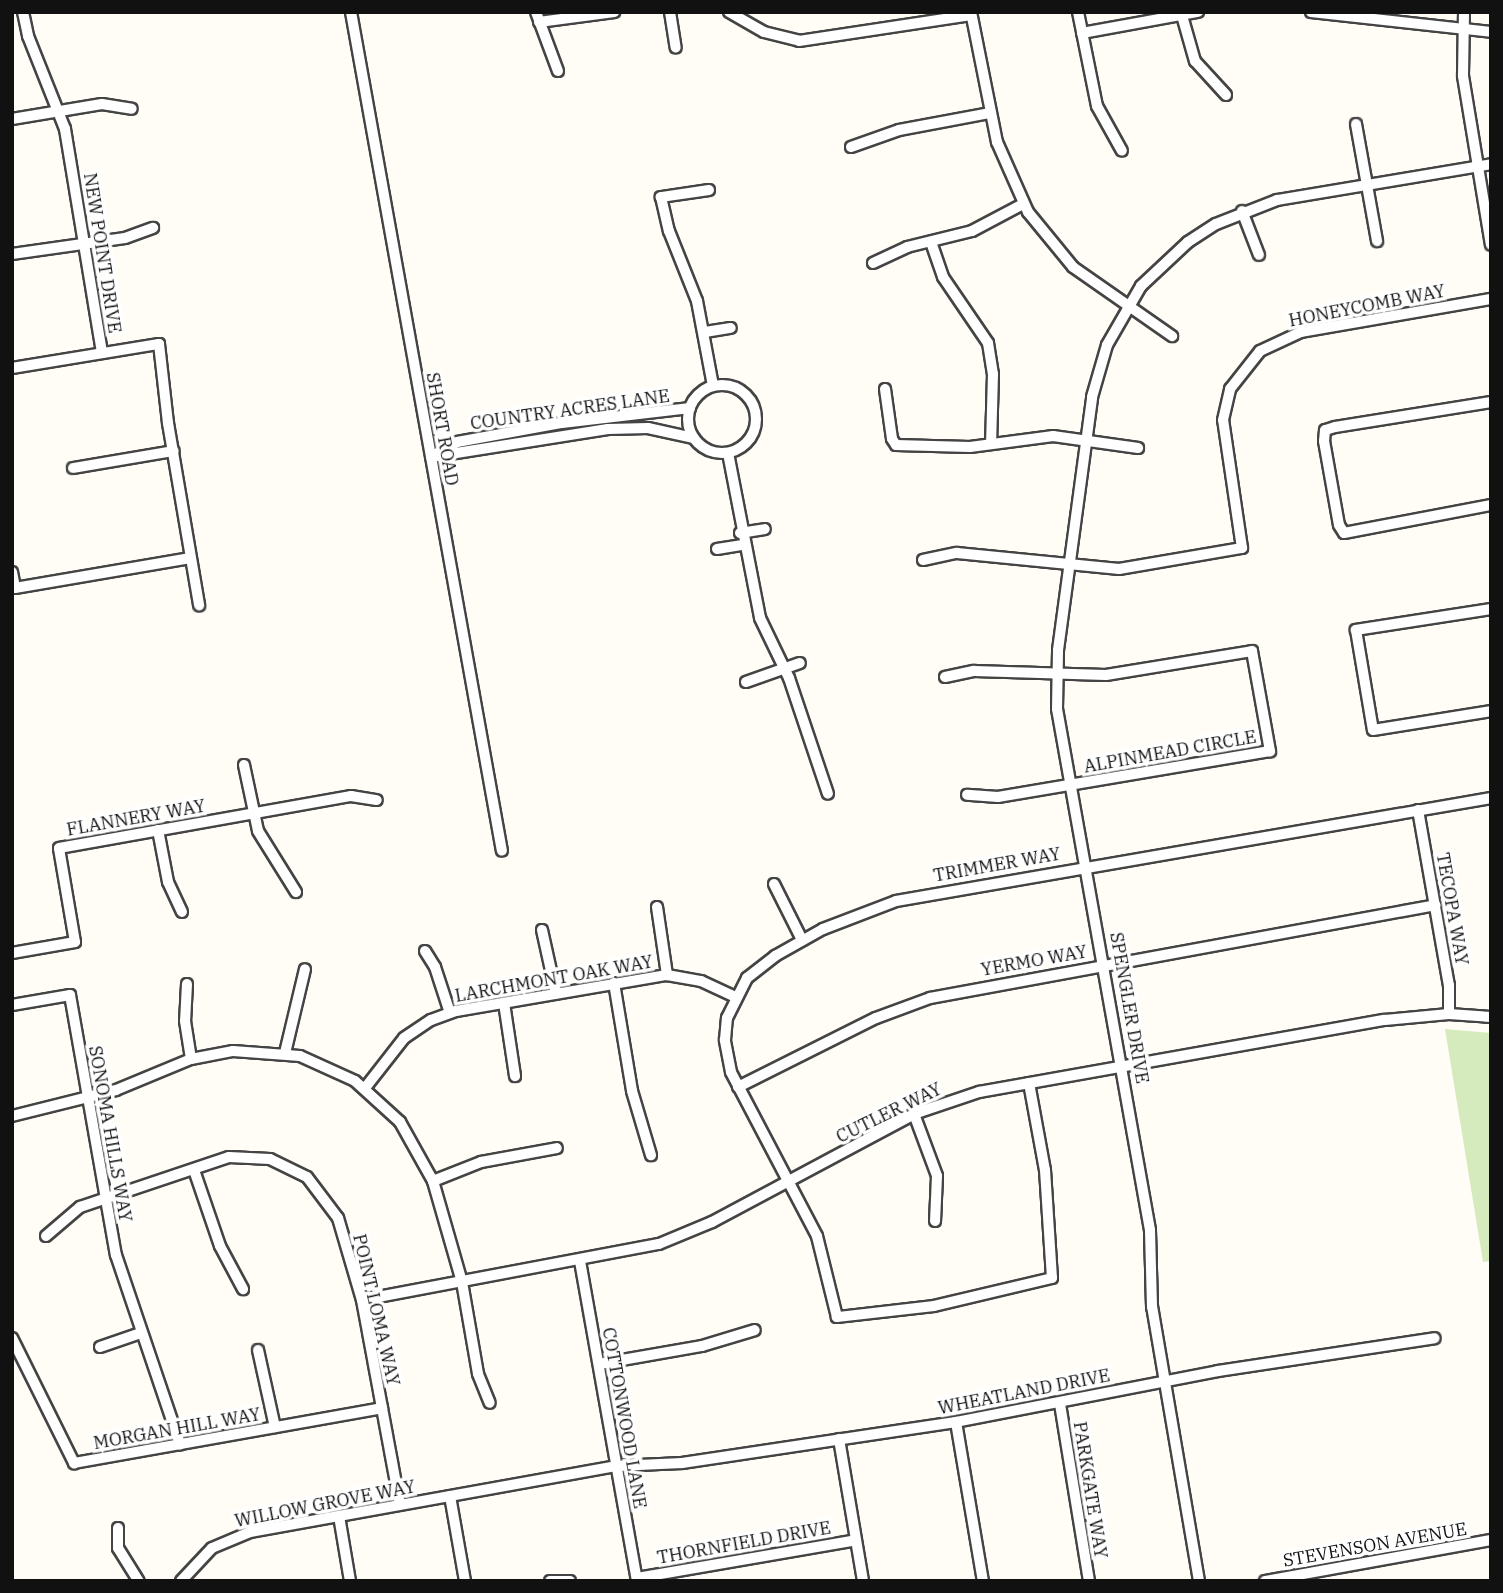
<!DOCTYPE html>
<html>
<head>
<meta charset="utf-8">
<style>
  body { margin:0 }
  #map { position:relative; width:1503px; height:1593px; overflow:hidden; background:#fffdf5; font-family:"IBM Plex Serif",serif }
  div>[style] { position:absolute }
  .green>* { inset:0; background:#d5ebbd }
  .roads { filter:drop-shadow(2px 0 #444) drop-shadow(-2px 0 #444) drop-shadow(0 2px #444) drop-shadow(0 -2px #444) }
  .minor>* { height:10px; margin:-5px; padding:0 5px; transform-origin:5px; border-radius:5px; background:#fff }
  .minor>.ring { margin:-5px; padding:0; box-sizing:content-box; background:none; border:10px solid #fff; border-radius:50% }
  span { translate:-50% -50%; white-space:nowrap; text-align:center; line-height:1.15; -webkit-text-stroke:7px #fff; paint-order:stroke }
  .street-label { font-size:18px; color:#111 }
  .frame { position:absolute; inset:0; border:14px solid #111; pointer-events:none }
</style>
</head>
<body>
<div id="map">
  <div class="green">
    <div style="clip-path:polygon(1445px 1029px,1491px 1033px,1491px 1261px,1483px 1262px)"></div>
  </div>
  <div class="roads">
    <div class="minor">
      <div style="left:23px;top:12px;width:25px;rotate:78deg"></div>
      <div style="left:28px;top:36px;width:100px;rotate:68.3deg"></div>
      <div style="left:65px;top:129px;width:227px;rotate:80.6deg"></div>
      <div style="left:351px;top:12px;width:852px;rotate:79.8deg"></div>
      <div style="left:536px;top:12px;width:63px;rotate:69.6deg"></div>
      <div style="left:670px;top:12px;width:36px;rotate:81deg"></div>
      <div style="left:729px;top:12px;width:40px;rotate:29.7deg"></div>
      <div style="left:764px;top:32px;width:36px;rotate:14deg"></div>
      <div style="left:799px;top:41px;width:174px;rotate:-8.6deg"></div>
      <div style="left:971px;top:12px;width:133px;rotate:78.7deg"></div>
      <div style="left:997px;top:142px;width:77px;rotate:66.1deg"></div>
      <div style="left:1028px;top:212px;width:71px;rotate:50.7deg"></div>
      <div style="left:1073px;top:267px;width:121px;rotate:34.9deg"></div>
      <div style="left:1078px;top:12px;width:96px;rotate:78.6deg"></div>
      <div style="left:1097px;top:106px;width:51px;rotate:60.9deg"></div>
      <div style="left:1181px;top:12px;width:51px;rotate:74.1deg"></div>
      <div style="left:1195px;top:61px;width:46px;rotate:47.6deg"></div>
      <div style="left:1311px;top:12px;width:181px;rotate:6.3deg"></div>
      <div style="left:1464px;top:12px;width:64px;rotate:90.9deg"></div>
      <div style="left:1463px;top:76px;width:171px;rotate:80.6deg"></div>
      <div style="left:539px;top:22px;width:76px;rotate:-7.6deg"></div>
      <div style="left:1082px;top:33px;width:118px;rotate:-10.3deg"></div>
      <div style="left:12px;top:119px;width:91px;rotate:-9.5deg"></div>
      <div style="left:102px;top:104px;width:30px;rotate:9deg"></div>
      <div style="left:1356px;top:124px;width:119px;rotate:79.8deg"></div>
      <div style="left:851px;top:147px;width:51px;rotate:-19.5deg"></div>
      <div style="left:899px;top:130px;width:93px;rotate:-10.6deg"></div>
      <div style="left:709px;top:190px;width:49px;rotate:171.7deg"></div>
      <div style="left:661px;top:197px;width:35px;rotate:77deg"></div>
      <div style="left:669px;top:231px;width:75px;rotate:68.2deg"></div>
      <div style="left:697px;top:301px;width:86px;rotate:79.3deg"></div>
      <div style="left:1242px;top:211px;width:47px;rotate:68.9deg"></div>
      <div style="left:931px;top:242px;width:37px;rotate:71deg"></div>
      <div style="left:943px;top:277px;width:80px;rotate:55.7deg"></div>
      <div style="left:988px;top:343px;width:31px;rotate:81deg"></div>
      <div style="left:993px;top:374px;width:70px;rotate:91.6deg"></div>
      <div style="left:12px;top:254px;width:114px;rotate:-8.1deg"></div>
      <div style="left:125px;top:238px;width:30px;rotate:-20deg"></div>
      <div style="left:873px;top:263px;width:38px;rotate:-25deg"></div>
      <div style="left:907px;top:247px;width:67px;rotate:-13.8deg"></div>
      <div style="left:972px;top:231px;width:58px;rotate:-27.9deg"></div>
      <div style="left:705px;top:332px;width:26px;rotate:-9deg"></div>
      <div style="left:12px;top:368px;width:149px;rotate:-9.3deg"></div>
      <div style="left:159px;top:344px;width:80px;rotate:83.5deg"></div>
      <div style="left:168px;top:423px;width:185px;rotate:80.3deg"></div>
      <div class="ring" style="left:688px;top:385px;width:58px;height:58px"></div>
      <div style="left:885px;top:389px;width:50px;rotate:82deg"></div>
      <div style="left:892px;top:439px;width:7px;rotate:56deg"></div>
      <div style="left:896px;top:445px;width:74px;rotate:1.5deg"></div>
      <div style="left:970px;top:447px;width:84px;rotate:-7.5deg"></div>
      <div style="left:1053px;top:436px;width:86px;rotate:8deg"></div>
      <div style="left:1491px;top:402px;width:158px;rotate:170.9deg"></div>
      <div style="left:1335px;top:427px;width:10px;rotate:163deg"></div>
      <div style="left:1325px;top:430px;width:11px;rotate:95deg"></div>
      <div style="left:1324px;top:441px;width:85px;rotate:79.9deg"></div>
      <div style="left:1339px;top:525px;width:9px;rotate:58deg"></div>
      <div style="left:1344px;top:533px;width:150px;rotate:-10.8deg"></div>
      <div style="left:728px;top:453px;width:168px;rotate:79deg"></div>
      <div style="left:760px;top:618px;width:67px;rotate:64.2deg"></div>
      <div style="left:789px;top:678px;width:122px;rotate:71.4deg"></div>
      <div style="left:434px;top:455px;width:26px;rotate:-29deg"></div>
      <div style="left:457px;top:442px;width:107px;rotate:-10.3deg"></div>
      <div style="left:562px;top:423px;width:129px;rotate:-6.7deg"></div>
      <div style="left:431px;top:457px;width:179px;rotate:-9deg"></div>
      <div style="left:608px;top:429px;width:40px;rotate:-1.4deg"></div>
      <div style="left:648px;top:428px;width:47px;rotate:12.3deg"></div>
      <div style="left:73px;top:468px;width:102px;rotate:-9.6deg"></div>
      <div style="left:740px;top:533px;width:25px;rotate:-9deg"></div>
      <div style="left:717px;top:549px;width:26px;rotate:-9deg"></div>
      <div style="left:923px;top:560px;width:35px;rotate:-12deg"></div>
      <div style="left:957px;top:553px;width:163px;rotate:5.6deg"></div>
      <div style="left:1119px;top:569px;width:125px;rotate:-9.7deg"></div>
      <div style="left:1242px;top:548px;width:129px;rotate:-98.4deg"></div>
      <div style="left:1223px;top:420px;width:32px;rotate:-77deg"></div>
      <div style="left:1230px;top:389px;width:48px;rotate:-51.7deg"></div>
      <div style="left:1260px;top:351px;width:45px;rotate:-24.9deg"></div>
      <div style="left:1301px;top:332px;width:193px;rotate:-9.9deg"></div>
      <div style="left:12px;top:572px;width:16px;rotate:79deg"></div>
      <div style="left:15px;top:588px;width:178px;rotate:-9.7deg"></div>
      <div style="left:1491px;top:609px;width:137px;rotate:171.2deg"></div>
      <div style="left:1356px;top:630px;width:101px;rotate:80.4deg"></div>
      <div style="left:1373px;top:730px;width:120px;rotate:-9.1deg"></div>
      <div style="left:945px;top:677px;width:30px;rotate:-12deg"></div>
      <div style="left:974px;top:671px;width:132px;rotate:1.7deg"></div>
      <div style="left:1106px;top:675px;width:148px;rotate:-9.3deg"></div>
      <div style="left:1252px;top:651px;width:102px;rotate:79.8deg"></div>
      <div style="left:1270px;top:751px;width:276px;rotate:170.4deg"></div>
      <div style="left:998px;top:797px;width:31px;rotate:-176deg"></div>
      <div style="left:746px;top:682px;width:57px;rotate:-19.4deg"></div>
      <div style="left:244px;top:765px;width:67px;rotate:78deg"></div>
      <div style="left:258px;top:831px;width:72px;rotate:58.1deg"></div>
      <div style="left:1418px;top:810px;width:178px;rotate:80deg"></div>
      <div style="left:1449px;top:985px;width:29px;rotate:90deg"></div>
      <div style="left:158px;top:830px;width:53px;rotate:79.1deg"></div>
      <div style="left:168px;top:882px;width:33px;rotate:65deg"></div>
      <div style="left:774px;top:884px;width:63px;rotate:63.4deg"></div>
      <div style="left:657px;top:907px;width:69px;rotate:81.6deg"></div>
      <div style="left:542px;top:930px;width:65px;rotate:77.5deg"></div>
      <div style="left:425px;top:951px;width:19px;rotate:58deg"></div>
      <div style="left:435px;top:967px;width:48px;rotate:71.9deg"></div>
      <div style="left:12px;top:953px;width:64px;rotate:-9.9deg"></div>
      <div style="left:75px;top:942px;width:95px;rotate:-99.7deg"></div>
      <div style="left:59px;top:848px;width:297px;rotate:-10.1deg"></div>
      <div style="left:351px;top:796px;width:26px;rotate:9deg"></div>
      <div style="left:614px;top:983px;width:109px;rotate:80.5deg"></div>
      <div style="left:632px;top:1091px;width:67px;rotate:73.5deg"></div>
      <div style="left:187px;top:984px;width:37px;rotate:93deg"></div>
      <div style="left:185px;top:1021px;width:38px;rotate:81deg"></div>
      <div style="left:504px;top:1003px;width:74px;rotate:81.4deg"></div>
      <div style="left:12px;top:1005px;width:59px;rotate:-9.8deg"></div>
      <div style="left:70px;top:995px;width:264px;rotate:80deg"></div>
      <div style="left:116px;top:1255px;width:200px;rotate:71.3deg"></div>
      <div style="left:285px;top:1053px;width:86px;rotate:-76.6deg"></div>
      <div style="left:1029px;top:1083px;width:88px;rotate:79.6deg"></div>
      <div style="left:1045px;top:1170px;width:108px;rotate:86.3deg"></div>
      <div style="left:1052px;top:1278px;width:121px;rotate:166.7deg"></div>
      <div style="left:934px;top:1306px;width:98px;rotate:173.5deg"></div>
      <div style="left:837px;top:1317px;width:83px;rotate:-103.9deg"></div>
      <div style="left:817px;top:1236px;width:185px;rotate:-117.7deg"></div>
      <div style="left:731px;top:1072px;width:33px;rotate:-101deg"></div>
      <div style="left:725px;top:1040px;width:22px;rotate:-85deg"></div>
      <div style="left:727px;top:1018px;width:45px;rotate:-63.4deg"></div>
      <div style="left:747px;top:978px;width:36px;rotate:-38deg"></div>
      <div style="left:775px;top:956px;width:55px;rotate:-29.4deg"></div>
      <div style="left:823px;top:929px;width:78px;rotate:-21deg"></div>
      <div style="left:896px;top:901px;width:604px;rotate:-9.82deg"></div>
      <div style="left:738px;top:1087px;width:154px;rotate:-26.6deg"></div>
      <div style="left:876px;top:1018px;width:58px;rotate:-20.3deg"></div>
      <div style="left:930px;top:998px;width:514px;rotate:-10.41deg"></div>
      <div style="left:365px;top:1088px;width:63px;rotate:-52deg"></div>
      <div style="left:404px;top:1038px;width:32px;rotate:-34deg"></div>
      <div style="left:431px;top:1020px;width:27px;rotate:-20deg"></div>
      <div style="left:456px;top:1011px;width:214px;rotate:-9.7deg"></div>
      <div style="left:667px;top:975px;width:35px;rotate:10deg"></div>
      <div style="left:701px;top:981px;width:38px;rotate:25deg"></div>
      <div style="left:914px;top:1114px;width:66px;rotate:69.6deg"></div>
      <div style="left:937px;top:1176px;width:45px;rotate:92.5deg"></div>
      <div style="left:12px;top:1116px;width:107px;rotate:-14deg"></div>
      <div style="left:116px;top:1090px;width:81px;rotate:-22.5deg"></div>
      <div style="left:191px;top:1059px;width:43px;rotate:-10.8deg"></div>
      <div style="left:233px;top:1051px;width:67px;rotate:4.3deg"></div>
      <div style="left:300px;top:1056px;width:60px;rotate:24.4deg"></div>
      <div style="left:355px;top:1081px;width:61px;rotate:42.3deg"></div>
      <div style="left:400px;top:1122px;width:68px;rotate:60.8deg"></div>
      <div style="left:433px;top:1181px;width:105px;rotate:74deg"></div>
      <div style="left:462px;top:1282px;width:93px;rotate:80.1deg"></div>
      <div style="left:478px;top:1374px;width:31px;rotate:68deg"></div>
      <div style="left:194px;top:1170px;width:80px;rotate:71.1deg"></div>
      <div style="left:220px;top:1246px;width:49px;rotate:61.9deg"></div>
      <div style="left:433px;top:1181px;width:52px;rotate:-21.6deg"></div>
      <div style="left:481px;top:1162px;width:77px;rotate:-10.4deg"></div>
      <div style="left:46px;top:1236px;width:45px;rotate:-40.5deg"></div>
      <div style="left:80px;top:1207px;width:157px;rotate:-18.6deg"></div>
      <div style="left:229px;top:1157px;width:41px;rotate:2.8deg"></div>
      <div style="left:270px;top:1159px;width:41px;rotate:25.9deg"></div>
      <div style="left:307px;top:1177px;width:51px;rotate:52.9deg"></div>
      <div style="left:338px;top:1218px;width:85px;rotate:73.7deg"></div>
      <div style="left:362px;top:1300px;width:208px;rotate:79.5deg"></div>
      <div style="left:580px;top:1261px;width:325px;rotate:79.9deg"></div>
      <div style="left:362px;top:1300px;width:302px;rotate:-10.7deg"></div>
      <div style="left:659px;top:1244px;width:57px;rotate:-22.5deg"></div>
      <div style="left:712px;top:1222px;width:229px;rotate:-28.1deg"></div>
      <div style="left:914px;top:1114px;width:69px;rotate:-18.7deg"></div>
      <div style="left:979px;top:1092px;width:412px;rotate:-10.1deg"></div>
      <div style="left:1385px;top:1020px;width:64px;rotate:-5.4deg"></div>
      <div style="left:1449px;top:1014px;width:42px;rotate:4.1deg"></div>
      <div style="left:12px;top:1338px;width:140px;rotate:63.6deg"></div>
      <div style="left:74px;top:1463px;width:313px;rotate:-10.1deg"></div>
      <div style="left:100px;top:1347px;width:43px;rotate:-18.9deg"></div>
      <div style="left:258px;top:1350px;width:79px;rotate:77.6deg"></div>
      <div style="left:599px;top:1364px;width:105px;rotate:-9.9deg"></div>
      <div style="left:702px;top:1346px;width:55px;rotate:-16.8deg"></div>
      <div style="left:1060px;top:1404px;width:179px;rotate:80.7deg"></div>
      <div style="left:956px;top:1422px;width:161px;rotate:80.4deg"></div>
      <div style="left:839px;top:1439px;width:144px;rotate:80.4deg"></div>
      <div style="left:450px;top:1496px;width:86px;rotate:80deg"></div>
      <div style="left:339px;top:1516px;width:66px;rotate:80.4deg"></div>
      <div style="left:118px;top:1528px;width:20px;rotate:90deg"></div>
      <div style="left:118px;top:1548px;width:39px;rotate:58deg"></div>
      <div style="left:637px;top:1578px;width:222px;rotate:-9.8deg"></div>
      <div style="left:181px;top:1581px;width:45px;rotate:-46.8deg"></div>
      <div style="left:212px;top:1548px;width:41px;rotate:-22.8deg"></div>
      <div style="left:250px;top:1532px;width:373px;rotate:-10.2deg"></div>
      <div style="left:617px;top:1466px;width:65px;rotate:-2.6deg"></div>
      <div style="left:682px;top:1463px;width:277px;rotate:-8.5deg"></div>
      <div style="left:956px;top:1422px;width:267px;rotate:-11deg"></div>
      <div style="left:1218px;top:1371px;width:219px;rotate:-8.6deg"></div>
      <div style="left:550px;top:1581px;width:20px"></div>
      <div style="left:1199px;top:1581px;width:278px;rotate:-99.7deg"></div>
      <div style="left:1152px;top:1307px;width:77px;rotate:-91.5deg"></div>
      <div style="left:1150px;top:1230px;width:529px;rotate:-100.12deg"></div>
      <div style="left:1057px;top:709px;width:59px;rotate:-89deg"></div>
      <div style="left:1058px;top:650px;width:255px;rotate:-82.3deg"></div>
      <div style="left:1092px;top:397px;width:54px;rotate:-73.9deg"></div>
      <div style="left:1107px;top:345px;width:68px;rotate:-60deg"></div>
      <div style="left:1141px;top:286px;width:64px;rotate:-43.1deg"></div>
      <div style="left:1188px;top:242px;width:33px;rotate:-33deg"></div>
      <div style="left:1216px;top:224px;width:66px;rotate:-21.5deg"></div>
      <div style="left:1277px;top:200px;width:217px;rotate:-9.5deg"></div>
      <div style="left:1265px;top:1581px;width:230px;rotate:-10.3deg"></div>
    </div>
  </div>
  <div class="street-label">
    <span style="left:102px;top:253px;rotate:81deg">NEW POINT DRIVE</span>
    <span style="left:1367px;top:306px;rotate:-11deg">HONEYCOMB WAY</span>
    <span style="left:570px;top:410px;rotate:-8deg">COUNTRY ACRES LANE</span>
    <span style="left:442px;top:429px;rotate:80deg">SHORT ROAD</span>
    <span style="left:1170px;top:752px;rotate:-10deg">ALPINMEAD CIRCLE</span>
    <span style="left:136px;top:818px;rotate:-10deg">FLANNERY WAY</span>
    <span style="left:997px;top:865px;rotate:-10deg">TRIMMER WAY</span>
    <span style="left:1452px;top:909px;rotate:80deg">TECOPA WAY</span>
    <span style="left:1034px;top:961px;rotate:-10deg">YERMO WAY</span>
    <span style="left:554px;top:979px;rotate:-10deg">LARCHMONT OAK WAY</span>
    <span style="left:1129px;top:1008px;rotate:80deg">SPENGLER DRIVE</span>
    <span style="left:889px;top:1113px;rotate:-26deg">CUTLER WAY</span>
    <span style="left:110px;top:1134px;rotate:80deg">SONOMA HILLS WAY</span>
    <span style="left:376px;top:1310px;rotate:77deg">POINT LOMA WAY</span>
    <span style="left:1024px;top:1392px;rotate:-11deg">WHEATLAND DRIVE</span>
    <span style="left:624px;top:1418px;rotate:80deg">COTTONWOOD LANE</span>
    <span style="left:177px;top:1429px;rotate:-10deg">MORGAN HILL WAY</span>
    <span style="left:1090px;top:1490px;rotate:81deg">PARKGATE WAY</span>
    <span style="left:325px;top:1504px;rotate:-11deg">WILLOW GROVE WAY</span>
    <span style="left:744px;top:1543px;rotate:-10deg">THORNFIELD DRIVE</span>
    <span style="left:1375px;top:1545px;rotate:-10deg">STEVENSON AVENUE</span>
  </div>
  <div class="frame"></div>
</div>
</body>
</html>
